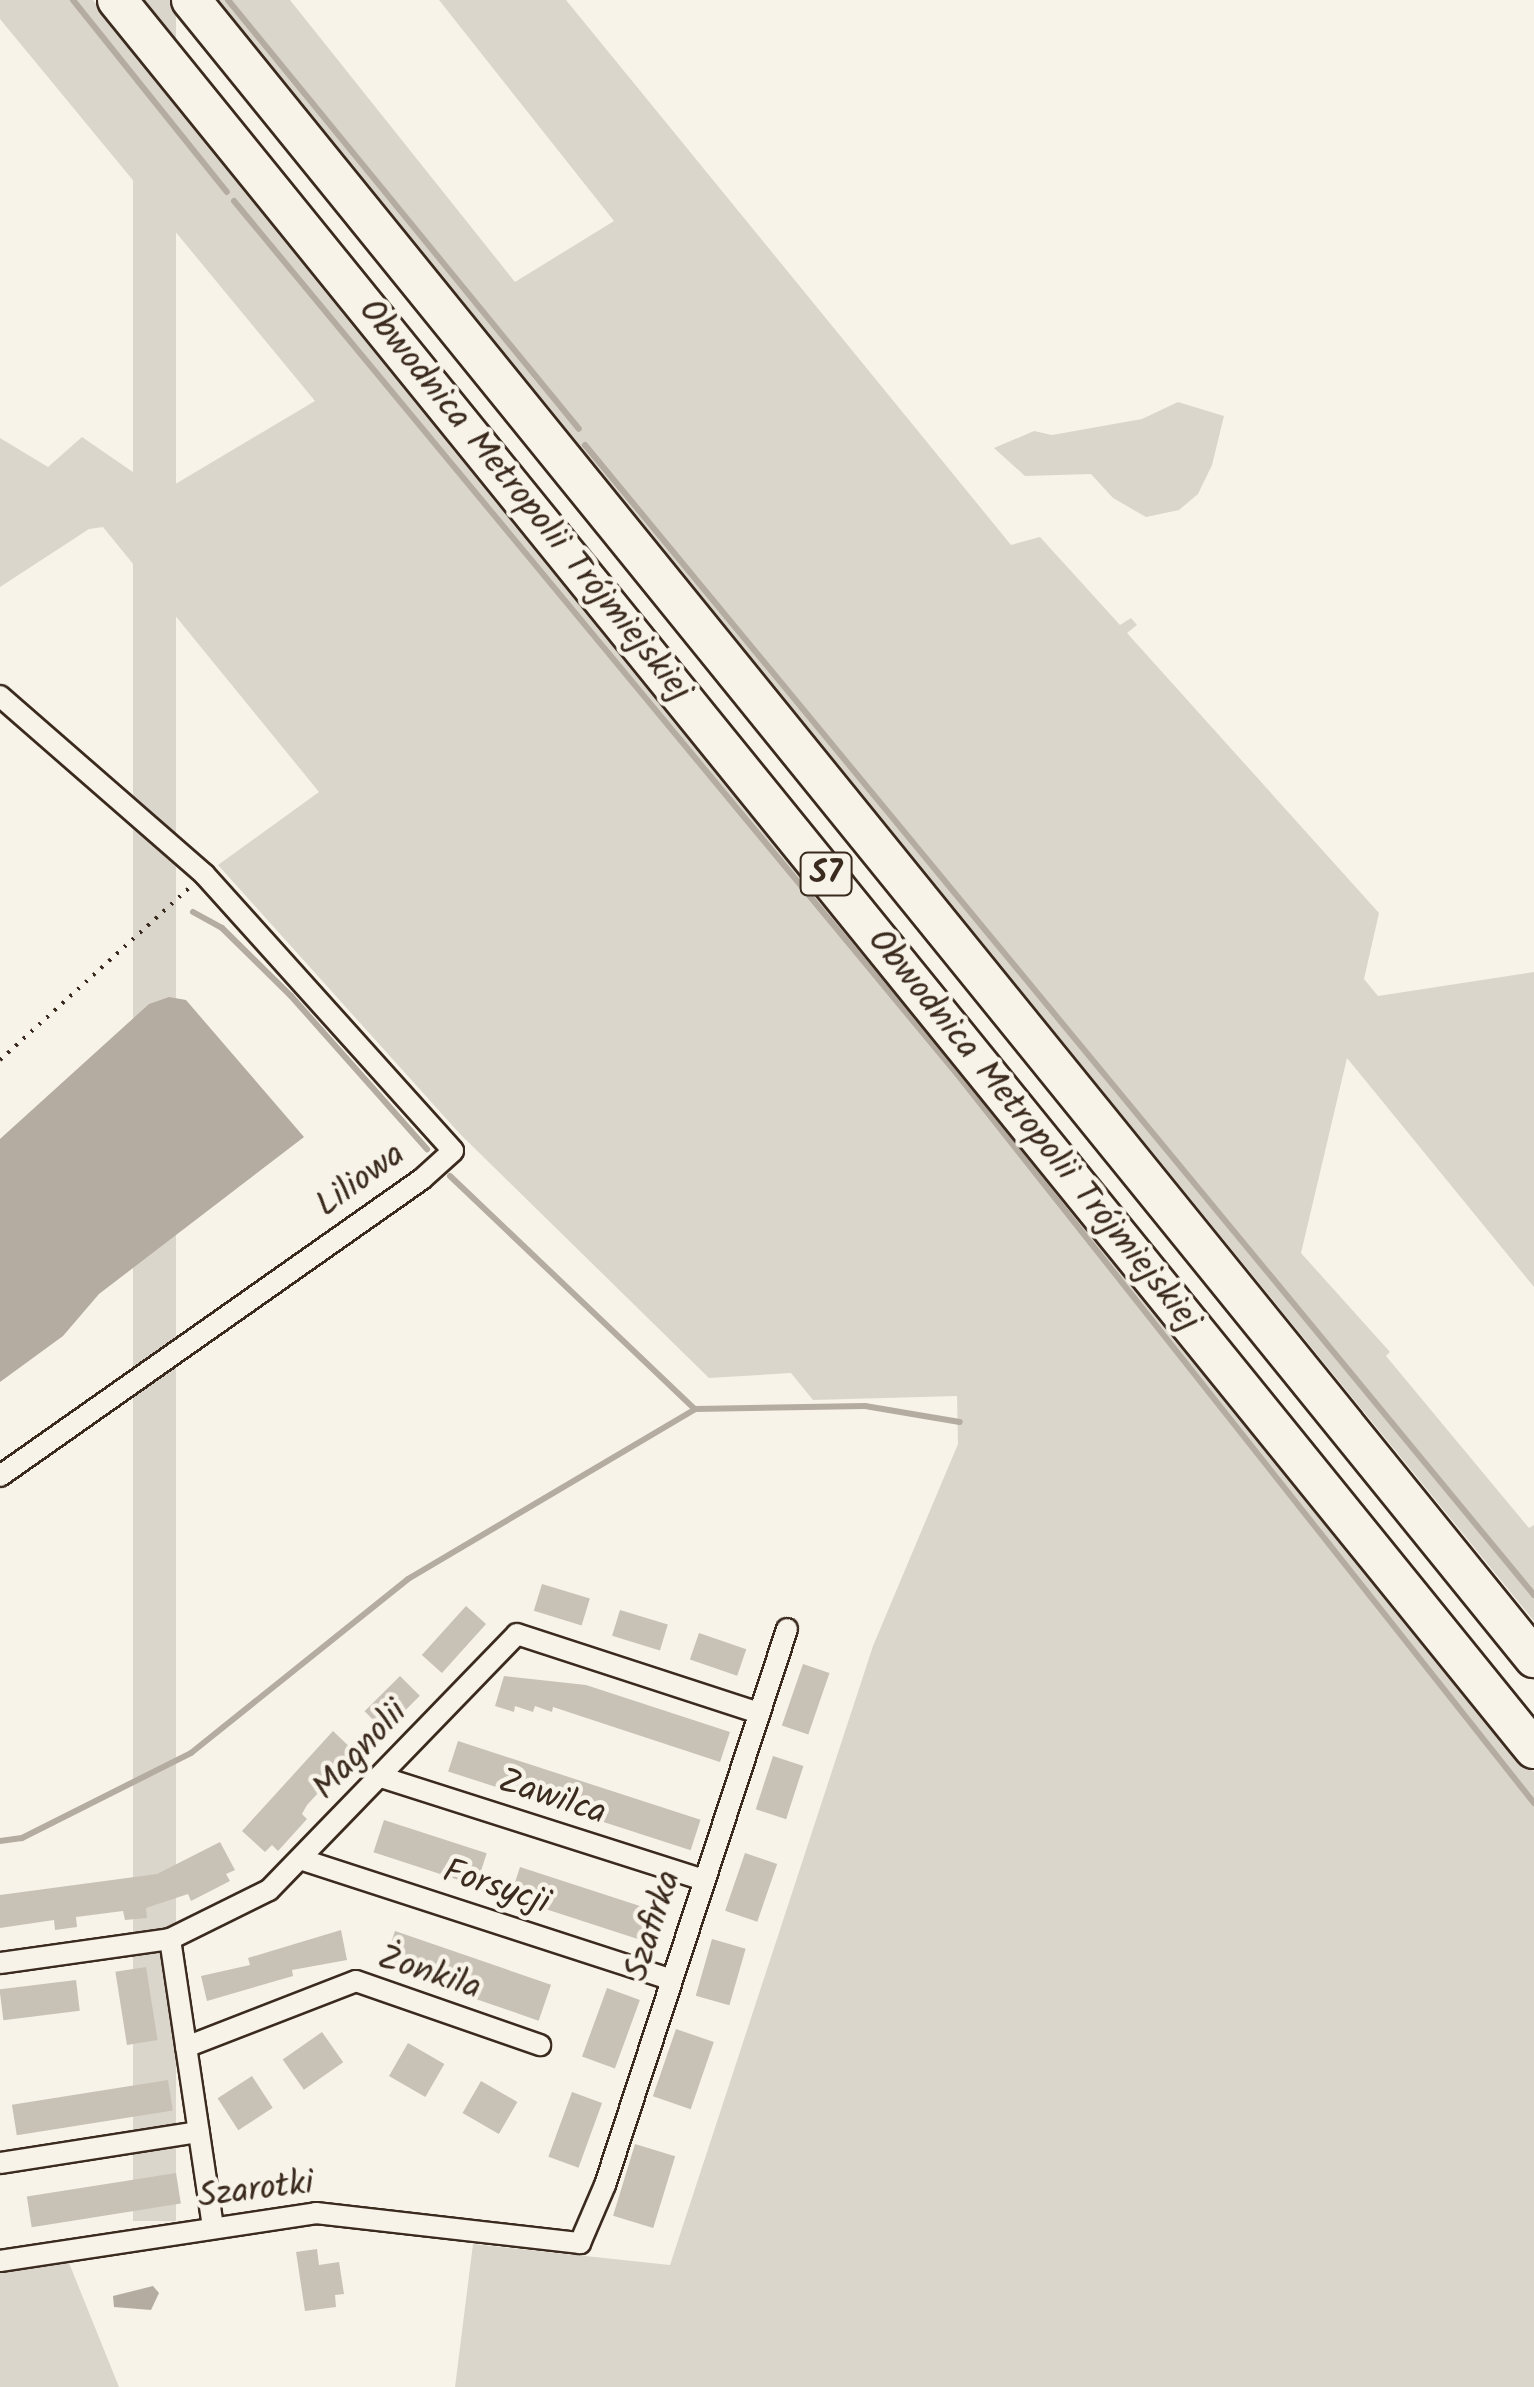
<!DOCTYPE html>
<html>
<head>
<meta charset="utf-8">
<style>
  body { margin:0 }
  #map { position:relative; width:1534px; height:2387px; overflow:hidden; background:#f7f3e8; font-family:Kalam,sans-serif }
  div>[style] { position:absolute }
  .green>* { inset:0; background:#dbd6cb; transform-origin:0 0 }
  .water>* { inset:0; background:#b4aca0 }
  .stream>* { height:6px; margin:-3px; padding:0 3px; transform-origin:3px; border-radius:3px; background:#b4aca0 }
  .building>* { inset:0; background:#c8c1b6; transform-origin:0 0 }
  .path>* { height:4px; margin-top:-2px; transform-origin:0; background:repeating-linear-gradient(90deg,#3b2a1e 0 2.5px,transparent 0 10.5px) }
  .roads { filter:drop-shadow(2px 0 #3b2a1e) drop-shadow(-2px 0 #3b2a1e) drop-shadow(0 2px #3b2a1e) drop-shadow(0 -2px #3b2a1e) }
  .minor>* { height:20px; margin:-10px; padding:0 10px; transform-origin:10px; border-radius:10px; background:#f7f3e8 }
  .motorway>* { height:38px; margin:-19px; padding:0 19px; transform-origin:19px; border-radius:19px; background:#f7f3e8 }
  span { translate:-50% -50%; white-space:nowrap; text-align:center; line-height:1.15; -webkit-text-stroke:9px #f7f3e8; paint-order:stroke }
  .shield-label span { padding:2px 8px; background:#f7f3e8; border:2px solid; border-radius:8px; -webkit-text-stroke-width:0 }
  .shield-label { font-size:32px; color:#3b2a1e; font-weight:700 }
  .street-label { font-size:35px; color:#3b2a1e }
</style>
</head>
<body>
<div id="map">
  <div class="green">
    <div style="clip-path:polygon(0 0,93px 0,1534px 1772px,1534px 2387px,455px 2387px,473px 2244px,670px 2265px,873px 1646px,958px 1444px,957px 1396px,813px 1400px,791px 1373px,709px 1378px,460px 1134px,218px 865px,319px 792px,103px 527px,89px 529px,0 587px,0 438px,48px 467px,82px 437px,162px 492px,315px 401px,0 19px)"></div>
    <div style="left:133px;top:0;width:43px;height:2221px"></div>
    <div style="clip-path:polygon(215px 0,290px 0,515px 282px,614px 221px,439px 0,566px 0,1011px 545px,1040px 537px,1120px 625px,1131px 618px,1137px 625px,1127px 633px,1379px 913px,1364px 979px,1378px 996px,1534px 972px,1534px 1287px,1347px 1058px,1301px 1253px,1390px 1352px,1386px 1356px,1529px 1528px,1534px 1525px,1534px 1621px)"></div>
    <div style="clip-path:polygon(1178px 402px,1224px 416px,1212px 465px,1198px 494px,1179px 510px,1146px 517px,1113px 498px,1091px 474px,1025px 476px,994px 448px,1034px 431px,1052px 435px,1142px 419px)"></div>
    <div style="clip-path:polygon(69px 2263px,119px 2387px,0 2387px,0 2273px)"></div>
  </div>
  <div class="water">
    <div style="clip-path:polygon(169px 997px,186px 1000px,304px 1137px,99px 1294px,63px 1336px,0 1382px,0 1139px,149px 1004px)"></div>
    <div style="clip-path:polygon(153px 2286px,159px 2293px,151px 2310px,114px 2307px,113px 2296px)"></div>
  </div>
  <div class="stream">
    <div style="left:73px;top:0;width:246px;rotate:51.3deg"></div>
    <div style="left:228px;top:0;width:554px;rotate:50.71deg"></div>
    <div style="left:234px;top:201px;width:1134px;rotate:50.37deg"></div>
    <div style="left:957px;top:1074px;width:930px;rotate:51.64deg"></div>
    <div style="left:585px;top:445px;width:1491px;rotate:50.47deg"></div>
    <div style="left:193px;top:912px;width:33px;rotate:29deg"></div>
    <div style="left:222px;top:928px;width:97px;rotate:44.6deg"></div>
    <div style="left:291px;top:996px;width:205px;rotate:48.4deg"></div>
    <div style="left:450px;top:1176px;width:338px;rotate:43.6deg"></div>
    <div style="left:695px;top:1409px;width:170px;rotate:-1deg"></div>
    <div style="left:865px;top:1406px;width:96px;rotate:9.6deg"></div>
    <div style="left:0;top:1841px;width:22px;rotate:-8deg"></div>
    <div style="left:22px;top:1838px;width:189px;rotate:-26.7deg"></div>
    <div style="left:191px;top:1753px;width:278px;rotate:-38.7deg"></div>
    <div style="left:408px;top:1579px;width:334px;rotate:-30.6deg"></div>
  </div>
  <div class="building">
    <div style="left:542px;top:1584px;width:50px;height:28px;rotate:17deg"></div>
    <div style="left:466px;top:1606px;width:27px;height:66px;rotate:42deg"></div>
    <div style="left:620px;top:1610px;width:50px;height:27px;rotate:17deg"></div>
    <div style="left:699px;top:1633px;width:50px;height:28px;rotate:19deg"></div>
    <div style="left:803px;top:1664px;width:28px;height:65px;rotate:19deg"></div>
    <div style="left:400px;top:1676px;width:28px;height:50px;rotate:45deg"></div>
    <div style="clip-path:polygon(504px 1676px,586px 1685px,730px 1732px,720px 1762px,553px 1707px,552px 1712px,535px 1706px,533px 1712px,515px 1706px,514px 1712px,495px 1706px)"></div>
    <div style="clip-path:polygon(333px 1731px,356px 1753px,348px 1761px,355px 1768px,340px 1784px,332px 1778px,307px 1805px,302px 1814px,307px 1819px,278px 1851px,272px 1845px,265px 1852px,242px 1831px)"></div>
    <div style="left:458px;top:1741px;width:255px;height:32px;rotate:18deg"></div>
    <div style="left:773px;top:1756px;width:32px;height:56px;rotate:18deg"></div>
    <div style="left:384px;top:1820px;width:108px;height:34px;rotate:18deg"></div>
    <div style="clip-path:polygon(220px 1842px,235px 1870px,226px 1874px,230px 1881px,191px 1901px,188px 1894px,146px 1908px,147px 1918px,125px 1920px,123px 1911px,76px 1917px,77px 1927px,55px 1930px,54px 1920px,0 1928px,0 1895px,157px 1874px)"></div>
    <div style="left:745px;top:1853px;width:34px;height:61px;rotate:19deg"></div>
    <div style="left:520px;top:1867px;width:152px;height:32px;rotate:18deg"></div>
    <div style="clip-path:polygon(341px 1930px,347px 1960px,292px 1970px,293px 1976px,207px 2001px,201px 1976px,250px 1965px,248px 1958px)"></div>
    <div style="left:395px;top:1931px;width:165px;height:38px;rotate:19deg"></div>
    <div style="left:712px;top:1939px;width:35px;height:59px;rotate:16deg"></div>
    <div style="left:146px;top:1967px;width:74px;height:31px;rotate:81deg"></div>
    <div style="left:76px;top:1980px;width:31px;height:77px;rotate:83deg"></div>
    <div style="left:607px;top:1988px;width:35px;height:73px;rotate:20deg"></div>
    <div style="left:676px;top:2029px;width:40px;height:71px;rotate:19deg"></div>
    <div style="left:322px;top:2032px;width:37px;height:48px;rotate:55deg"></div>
    <div style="left:408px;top:2043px;width:42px;height:38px;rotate:30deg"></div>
    <div style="left:252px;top:2076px;width:38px;height:41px;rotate:57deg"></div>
    <div style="left:168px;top:2080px;width:31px;height:158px;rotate:81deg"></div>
    <div style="left:481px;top:2081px;width:42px;height:37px;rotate:30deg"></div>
    <div style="left:572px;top:2092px;width:32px;height:69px;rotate:20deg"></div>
    <div style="left:635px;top:2144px;width:42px;height:75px;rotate:17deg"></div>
    <div style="left:176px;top:2173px;width:31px;height:151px;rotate:81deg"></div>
    <div style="clip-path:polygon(317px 2249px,319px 2265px,339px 2262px,344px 2294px,335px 2295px,336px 2307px,305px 2311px,296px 2252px)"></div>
  </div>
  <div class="path">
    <div style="left:0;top:1060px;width:256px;rotate:-42.3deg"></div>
  </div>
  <div class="roads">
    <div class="minor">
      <div style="left:0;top:696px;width:271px;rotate:41.1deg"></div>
      <div style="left:204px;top:874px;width:372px;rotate:48deg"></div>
      <div style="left:453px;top:1151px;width:42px;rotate:137.9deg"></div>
      <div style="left:422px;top:1179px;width:516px;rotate:144.86deg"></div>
      <div style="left:381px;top:1777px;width:338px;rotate:17.7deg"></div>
      <div style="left:303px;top:1860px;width:386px;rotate:18deg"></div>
      <div style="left:170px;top:1939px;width:292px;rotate:81.5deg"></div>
      <div style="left:0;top:1963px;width:172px;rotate:-8deg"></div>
      <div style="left:170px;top:1939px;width:110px;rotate:-26.3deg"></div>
      <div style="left:269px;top:1890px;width:356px;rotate:-45.9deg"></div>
      <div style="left:517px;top:1634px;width:255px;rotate:18.1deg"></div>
      <div style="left:186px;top:2047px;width:182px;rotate:-21.2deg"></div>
      <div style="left:356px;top:1981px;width:195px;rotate:19.2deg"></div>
      <div style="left:0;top:2163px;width:201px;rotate:-8.9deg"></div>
      <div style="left:0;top:2261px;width:320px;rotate:-8.6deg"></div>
      <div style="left:316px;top:2213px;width:266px;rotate:6.5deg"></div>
      <div style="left:580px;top:2243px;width:63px;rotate:-66.7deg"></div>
      <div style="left:605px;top:2185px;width:585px;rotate:-71.87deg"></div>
    </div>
    <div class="motorway">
      <div style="left:117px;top:0;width:2251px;rotate:50.99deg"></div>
      <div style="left:191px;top:0;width:2134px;rotate:50.99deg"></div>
    </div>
  </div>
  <div class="shield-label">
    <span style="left:826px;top:874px">S7</span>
  </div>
  <div class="street-label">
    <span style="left:524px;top:501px;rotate:51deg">Obwodnica Metropolii Trójmiejskiej</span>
    <span style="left:1033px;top:1131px;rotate:51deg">Obwodnica Metropolii Trójmiejskiej</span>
    <span style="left:361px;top:1181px;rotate:-36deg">Liliowa</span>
    <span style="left:361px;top:1751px;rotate:-47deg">Magnolii</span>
    <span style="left:552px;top:1798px;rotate:18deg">Zawilca</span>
    <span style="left:496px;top:1888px;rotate:18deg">Forsycji</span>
    <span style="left:654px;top:1926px;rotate:-72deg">Szafirka</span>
    <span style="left:429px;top:1974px;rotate:18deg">Żonkila</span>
    <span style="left:256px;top:2191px;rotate:-7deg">Szarotki</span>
  </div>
</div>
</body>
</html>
